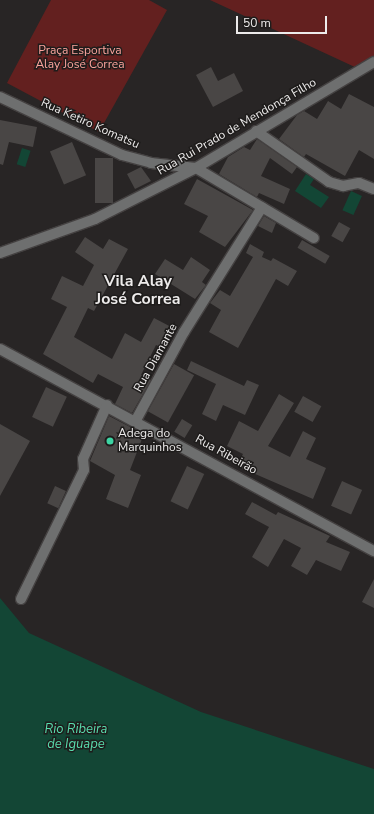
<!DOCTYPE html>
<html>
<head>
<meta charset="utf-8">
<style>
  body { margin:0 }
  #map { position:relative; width:374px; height:814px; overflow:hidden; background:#282525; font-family:"Nunito Sans",sans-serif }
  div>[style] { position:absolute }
  .green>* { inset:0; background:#63201f }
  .water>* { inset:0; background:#134635; transform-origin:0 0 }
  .building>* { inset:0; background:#494645; transform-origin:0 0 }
  .roads { filter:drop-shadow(1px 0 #444141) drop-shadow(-1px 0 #444141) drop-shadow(0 1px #444141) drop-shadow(0 -1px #444141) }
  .minor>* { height:10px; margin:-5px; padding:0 5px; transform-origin:5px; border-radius:5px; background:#6e6f6f }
  .dots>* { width:11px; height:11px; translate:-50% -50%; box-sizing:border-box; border:2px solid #1e1c1b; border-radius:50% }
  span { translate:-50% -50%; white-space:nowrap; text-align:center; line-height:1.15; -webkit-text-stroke:3px #1e1c1b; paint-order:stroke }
  .park-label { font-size:12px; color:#fca39c }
  .street-label { font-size:12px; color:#edebeb }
  .poi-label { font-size:12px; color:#edebeb }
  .left { translate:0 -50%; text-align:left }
  .water-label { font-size:13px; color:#59dcad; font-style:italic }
  .district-label { font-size:16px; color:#edebeb; font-weight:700 }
  .scale { position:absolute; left:236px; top:16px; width:91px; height:18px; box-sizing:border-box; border:2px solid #edebeb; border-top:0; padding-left:5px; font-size:12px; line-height:14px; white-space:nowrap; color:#edebeb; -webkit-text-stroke:3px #1e1c1b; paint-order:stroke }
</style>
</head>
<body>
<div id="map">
  <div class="green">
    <div style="clip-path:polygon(51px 0,149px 0,167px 10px,99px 132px,7px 83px)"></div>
    <div style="clip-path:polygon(210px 0,374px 0,374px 56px,357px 68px)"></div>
  </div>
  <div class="water">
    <div style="left:22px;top:148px;width:9px;height:17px;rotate:18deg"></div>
    <div style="clip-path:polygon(306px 174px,314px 179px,310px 185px,329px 197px,321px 208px,295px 191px)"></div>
    <div style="left:351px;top:191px;width:12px;height:21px;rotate:24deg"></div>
    <div style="clip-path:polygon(0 598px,29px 633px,201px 712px,374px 769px,374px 814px,0 814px)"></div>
  </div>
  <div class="building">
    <div style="clip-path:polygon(211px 67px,218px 81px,234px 73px,243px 91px,213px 107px,196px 75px)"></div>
    <div style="clip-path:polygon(349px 94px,374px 107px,374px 159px,359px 150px,345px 176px,306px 154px,304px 157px,279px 139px,297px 115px,304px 111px,317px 119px,328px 101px,341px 109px)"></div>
    <div style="clip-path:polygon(0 120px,37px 127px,33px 147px,9px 142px,3px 165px,0 164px)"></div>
    <div style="clip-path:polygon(257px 139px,297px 167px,292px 174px,270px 158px,261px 176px,290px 189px,284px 204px,259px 193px,257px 197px,219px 174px,228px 157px,244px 147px,250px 150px)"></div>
    <div style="left:72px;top:142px;width:36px;height:24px;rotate:67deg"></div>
    <div style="left:95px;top:158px;width:18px;height:45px"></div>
    <div style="clip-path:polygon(141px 167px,151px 181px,135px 189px,127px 174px)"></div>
    <div style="clip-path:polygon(197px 179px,253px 210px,225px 247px,199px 232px,208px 216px,184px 204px)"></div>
    <div style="clip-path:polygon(264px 216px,276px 223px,272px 233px,258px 226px)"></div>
    <div style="left:339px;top:222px;width:13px;height:16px;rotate:29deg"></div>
    <div style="clip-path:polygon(85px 237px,103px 249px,109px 239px,128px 249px,94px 311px,88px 308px,74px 337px,112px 359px,125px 333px,141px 342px,154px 318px,175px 329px,164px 349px,156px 345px,141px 375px,151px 380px,132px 413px,115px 404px,123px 387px,98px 374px,93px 383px,43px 354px,67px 307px,51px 299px,62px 276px,83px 286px,94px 265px,75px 252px)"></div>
    <div style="left:302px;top:240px;width:32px;height:9px;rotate:30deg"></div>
    <div style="clip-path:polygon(250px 244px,264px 252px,262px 257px,271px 261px,273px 258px,297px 271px,288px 286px,276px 279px,238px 348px,209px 332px,221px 310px,210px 303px,220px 290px,230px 296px,253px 257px,246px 253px)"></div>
    <div style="clip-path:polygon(191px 257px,210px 270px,202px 282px,206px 285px,195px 299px,155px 274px,165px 259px,183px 270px)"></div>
    <div style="clip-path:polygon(191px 361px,244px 386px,247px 380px,259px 385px,245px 415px,223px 405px,216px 421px,202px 414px,216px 384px,187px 370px)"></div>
    <div style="left:174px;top:364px;width:23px;height:54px;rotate:29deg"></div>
    <div style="left:46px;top:387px;width:23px;height:33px;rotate:25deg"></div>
    <div style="clip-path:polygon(279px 394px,294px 403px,268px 446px,290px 457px,303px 431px,316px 438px,306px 459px,326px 468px,313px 499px,237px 466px,243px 454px,227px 446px,239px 421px,258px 431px)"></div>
    <div style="left:303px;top:396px;width:21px;height:18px;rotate:29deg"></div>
    <div style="clip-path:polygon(109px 416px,132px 428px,129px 434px,142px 439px,130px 470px,141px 475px,128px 508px,106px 499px,115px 475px,90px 461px)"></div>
    <div style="left:182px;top:419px;width:12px;height:15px;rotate:31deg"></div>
    <div style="clip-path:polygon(0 424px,30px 441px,0 496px)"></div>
    <div style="left:187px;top:466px;width:19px;height:39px;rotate:25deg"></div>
    <div style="left:342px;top:481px;width:22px;height:27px;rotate:24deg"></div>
    <div style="left:55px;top:486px;width:12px;height:19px;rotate:24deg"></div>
    <div style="clip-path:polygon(252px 502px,276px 515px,278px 512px,330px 536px,326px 542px,350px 552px,341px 571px,316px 560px,307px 575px,291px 566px,301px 548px,284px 539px,268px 567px,252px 557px,269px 527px,245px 514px)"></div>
    <div style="clip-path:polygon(374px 579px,374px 608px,362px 602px)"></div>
  </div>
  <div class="roads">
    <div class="minor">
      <div style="left:0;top:97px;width:135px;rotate:25.4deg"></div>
      <div style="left:122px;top:155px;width:30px;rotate:15deg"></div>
      <div style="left:151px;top:163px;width:45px;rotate:6.3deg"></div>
      <div style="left:196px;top:168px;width:137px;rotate:30.7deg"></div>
      <div style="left:256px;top:131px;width:89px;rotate:34.9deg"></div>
      <div style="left:329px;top:182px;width:15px;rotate:16deg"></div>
      <div style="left:343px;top:186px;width:16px;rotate:-11deg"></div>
      <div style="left:359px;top:183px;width:16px;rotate:22deg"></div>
      <div style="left:0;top:253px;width:101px;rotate:-19.7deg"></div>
      <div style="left:95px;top:219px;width:113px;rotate:-26.8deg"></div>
      <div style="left:196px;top:168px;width:207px;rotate:-30.8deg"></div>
      <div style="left:0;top:349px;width:425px;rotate:28.4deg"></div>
      <div style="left:136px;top:420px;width:100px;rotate:-61.4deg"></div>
      <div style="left:184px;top:332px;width:147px;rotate:-58deg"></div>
      <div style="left:21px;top:599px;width:144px;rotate:-64deg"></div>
      <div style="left:84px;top:470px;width:11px;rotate:-95deg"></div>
      <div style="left:83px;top:459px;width:59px;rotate:-66deg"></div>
    </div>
  </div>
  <div class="dots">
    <div style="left:110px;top:441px;background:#3dd4a3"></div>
  </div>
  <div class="park-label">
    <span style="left:80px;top:58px">Praça Esportiva<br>Alay José Correa</span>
  </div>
  <div class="street-label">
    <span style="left:90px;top:124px;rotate:24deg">Rua Ketiro Komatsu</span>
    <span style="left:237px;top:127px;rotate:-30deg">Rua Rui Prado de Mendonça Filho</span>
    <span style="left:156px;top:358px;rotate:-61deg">Rua Diamante</span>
    <span style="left:226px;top:455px;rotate:29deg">Rua Ribeirão</span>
  </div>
  <div class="poi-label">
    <span class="left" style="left:118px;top:441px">Adega do<br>Marquinhos</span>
  </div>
  <div class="water-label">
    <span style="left:76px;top:737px">Rio Ribeira<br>de Iguape</span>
  </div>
  <div class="district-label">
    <span style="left:138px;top:290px">Vila Alay<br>José Correa</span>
  </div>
  <div class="scale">50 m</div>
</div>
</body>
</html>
